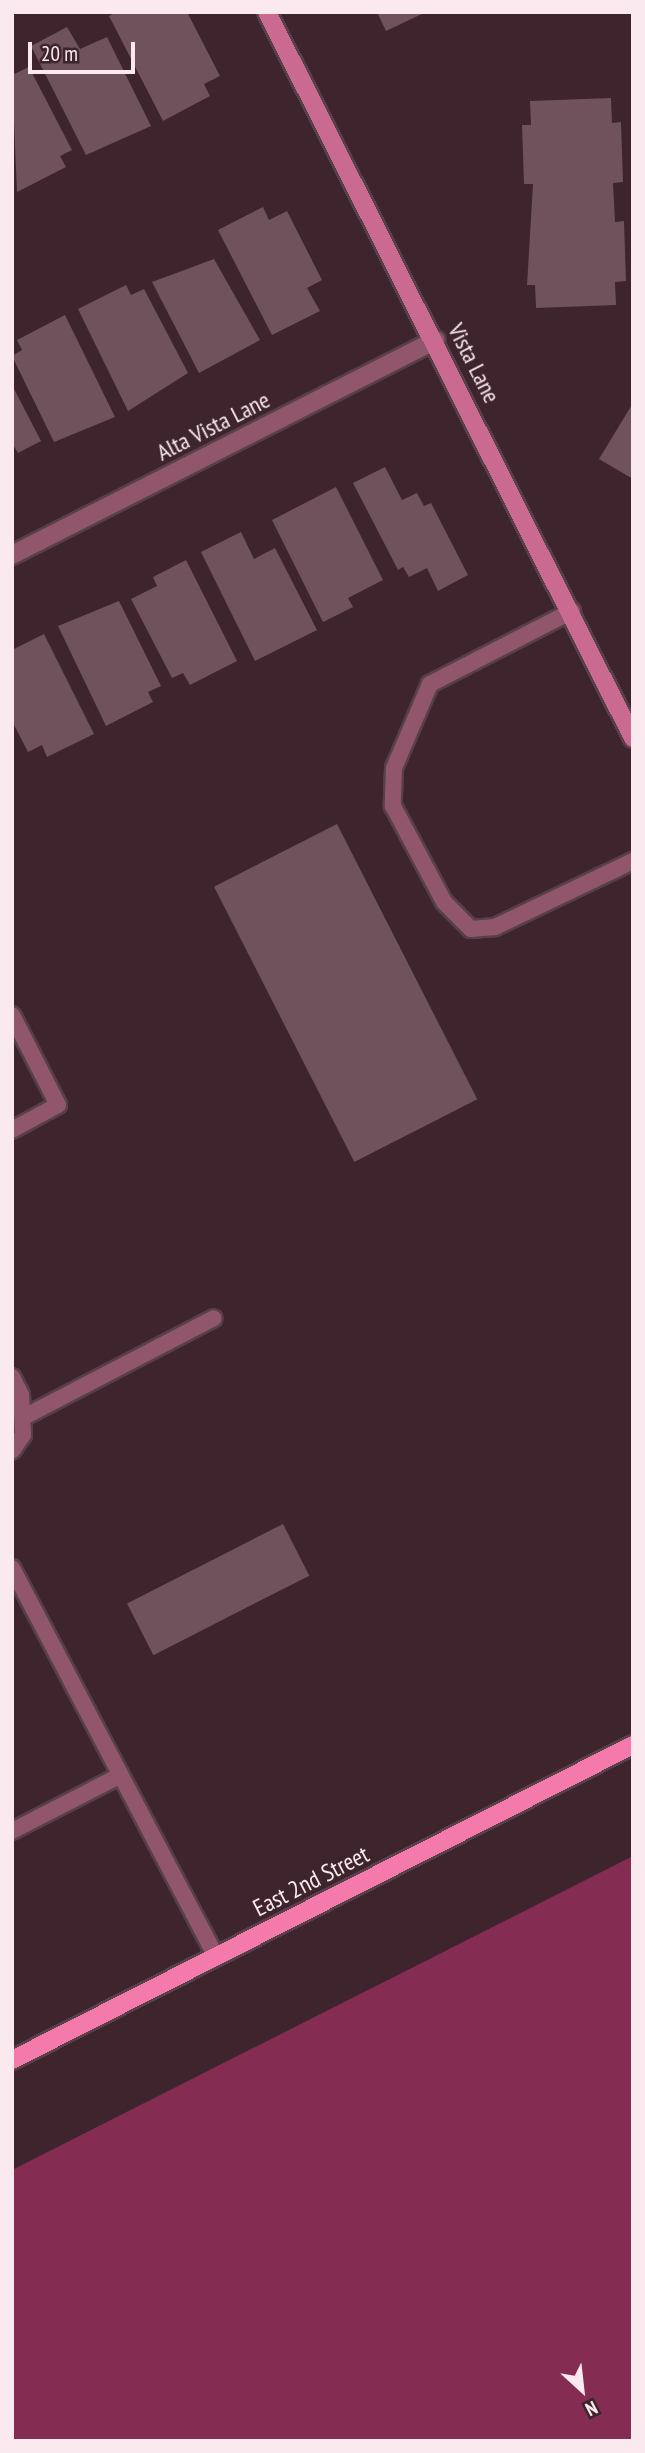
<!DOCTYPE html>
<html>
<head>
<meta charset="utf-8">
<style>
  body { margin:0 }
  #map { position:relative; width:645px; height:2453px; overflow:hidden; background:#3d242d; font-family:"PT Sans Narrow",sans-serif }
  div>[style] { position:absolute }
  .forest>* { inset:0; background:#852c53 }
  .building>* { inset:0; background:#6f525c; transform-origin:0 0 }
  .roads { filter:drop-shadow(2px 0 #574048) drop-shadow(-2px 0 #574048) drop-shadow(0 2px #574048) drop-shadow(0 -2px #574048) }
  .lane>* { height:16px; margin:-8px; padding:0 8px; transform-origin:8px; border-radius:8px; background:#92566c }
  .street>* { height:18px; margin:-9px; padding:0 9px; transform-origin:9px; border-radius:9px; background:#92566c }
  .secondary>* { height:18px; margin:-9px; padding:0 9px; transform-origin:9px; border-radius:9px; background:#ca6a90 }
  .primary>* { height:18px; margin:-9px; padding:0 9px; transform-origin:9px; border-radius:9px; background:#f57aac }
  span { translate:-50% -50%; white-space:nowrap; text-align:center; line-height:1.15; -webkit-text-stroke:5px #3d242d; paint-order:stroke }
  .street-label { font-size:24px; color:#fae9ef }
  .frame { position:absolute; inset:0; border:14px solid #fae9ef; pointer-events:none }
  .north { position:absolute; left:547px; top:2355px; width:70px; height:70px; -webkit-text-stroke:5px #3d242d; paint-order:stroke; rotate:153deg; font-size:19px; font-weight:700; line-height:28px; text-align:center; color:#fae9ef }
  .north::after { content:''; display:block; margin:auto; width:24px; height:32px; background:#fae9ef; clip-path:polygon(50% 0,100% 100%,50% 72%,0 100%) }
  .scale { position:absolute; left:28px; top:42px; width:107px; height:32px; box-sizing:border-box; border:4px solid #fae9ef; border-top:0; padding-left:9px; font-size:21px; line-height:24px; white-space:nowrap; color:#fae9ef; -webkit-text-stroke:5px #3d242d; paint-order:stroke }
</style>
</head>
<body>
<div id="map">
  <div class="forest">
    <div style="clip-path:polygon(633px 1856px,633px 2441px,12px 2441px,12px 2170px)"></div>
  </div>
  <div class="building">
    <div style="clip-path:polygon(116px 12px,187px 12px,220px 76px,204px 84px,210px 96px,163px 121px,109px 16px)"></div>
    <div style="clip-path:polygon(377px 12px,426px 12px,386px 31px)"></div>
    <div style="clip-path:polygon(67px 27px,80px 49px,107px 37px,151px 126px,86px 155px,31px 46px)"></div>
    <div style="clip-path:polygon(29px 67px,72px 150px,60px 156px,66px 167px,17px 192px,12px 75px)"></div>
    <div style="clip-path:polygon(611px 98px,612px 123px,621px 122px,623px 182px,613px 183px,615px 222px,624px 221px,626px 281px,615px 282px,616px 305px,536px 308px,535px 285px,527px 285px,533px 184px,524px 184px,522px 125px,531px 125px,530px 101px)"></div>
    <div style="clip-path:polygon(263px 207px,269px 220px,287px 211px,322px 280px,307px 288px,320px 311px,272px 335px,218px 230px)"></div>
    <div style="clip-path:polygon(214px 259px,260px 340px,199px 373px,152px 282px)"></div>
    <div style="clip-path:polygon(126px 285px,131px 295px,144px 289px,188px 373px,128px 411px,78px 309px)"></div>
    <div style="clip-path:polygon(65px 315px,115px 417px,54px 442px,12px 356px,22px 350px,17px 340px)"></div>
    <div style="clip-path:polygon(12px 385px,41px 441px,18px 453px,12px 443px)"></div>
    <div style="clip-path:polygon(633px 403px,633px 479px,599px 459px)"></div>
    <div style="clip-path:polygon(385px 467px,402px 500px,417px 493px,424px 506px,431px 503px,468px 575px,438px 591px,427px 568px,409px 577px,403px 567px,398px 570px,353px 483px)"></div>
    <div style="clip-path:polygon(336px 487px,383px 580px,348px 598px,353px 607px,323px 622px,272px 520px)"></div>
    <div style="clip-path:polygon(241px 532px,254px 559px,275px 548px,317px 630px,255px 661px,201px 552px)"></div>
    <div style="clip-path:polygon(186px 560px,237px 661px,190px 685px,183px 673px,172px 678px,131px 599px,157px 586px,153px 577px)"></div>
    <div style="clip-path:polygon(119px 601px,161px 686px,148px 692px,153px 702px,106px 726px,58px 626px)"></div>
    <div style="clip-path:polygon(44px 634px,94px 734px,47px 757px,42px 745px,28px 752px,12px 721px,12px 650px)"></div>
    <div style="left:337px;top:824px;width:309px;height:138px;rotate:63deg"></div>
    <div style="left:283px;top:1524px;width:58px;height:175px;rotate:63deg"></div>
  </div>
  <div class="roads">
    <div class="lane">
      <div style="left:572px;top:611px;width:160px;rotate:152.8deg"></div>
      <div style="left:430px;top:684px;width:91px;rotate:113.2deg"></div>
      <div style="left:394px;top:768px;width:38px;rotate:92deg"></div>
      <div style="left:393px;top:806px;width:109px;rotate:62deg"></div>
      <div style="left:444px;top:902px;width:38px;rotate:45deg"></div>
      <div style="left:471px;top:929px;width:24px;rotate:-5deg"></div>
      <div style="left:495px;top:927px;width:153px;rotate:-25.6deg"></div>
      <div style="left:12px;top:1015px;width:101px;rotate:62.9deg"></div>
      <div style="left:58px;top:1105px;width:52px;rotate:151.5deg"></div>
      <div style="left:12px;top:1377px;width:20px;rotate:63deg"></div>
      <div style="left:21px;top:1395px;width:40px;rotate:87.1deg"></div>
      <div style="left:23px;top:1435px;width:19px;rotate:125deg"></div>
      <div style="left:22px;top:1418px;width:216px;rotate:-27.5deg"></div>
      <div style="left:12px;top:1568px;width:439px;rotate:62.3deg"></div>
      <div style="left:12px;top:1831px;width:118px;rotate:-27.2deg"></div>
    </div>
    <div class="street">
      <div style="left:12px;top:555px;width:475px;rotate:-26.9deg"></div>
    </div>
    <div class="secondary">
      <div style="left:267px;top:12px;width:813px;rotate:63.25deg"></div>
    </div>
    <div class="primary">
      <div style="left:12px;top:2060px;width:696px;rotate:-26.9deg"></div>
    </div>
  </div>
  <div class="street-label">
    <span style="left:474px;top:363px;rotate:63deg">Vista Lane</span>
    <span style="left:213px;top:426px;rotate:-27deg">Alta Vista Lane</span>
    <span style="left:311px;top:1881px;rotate:-27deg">East 2nd Street</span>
  </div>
  <div class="frame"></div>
  <div class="north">N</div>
  <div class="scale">20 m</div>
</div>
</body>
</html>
